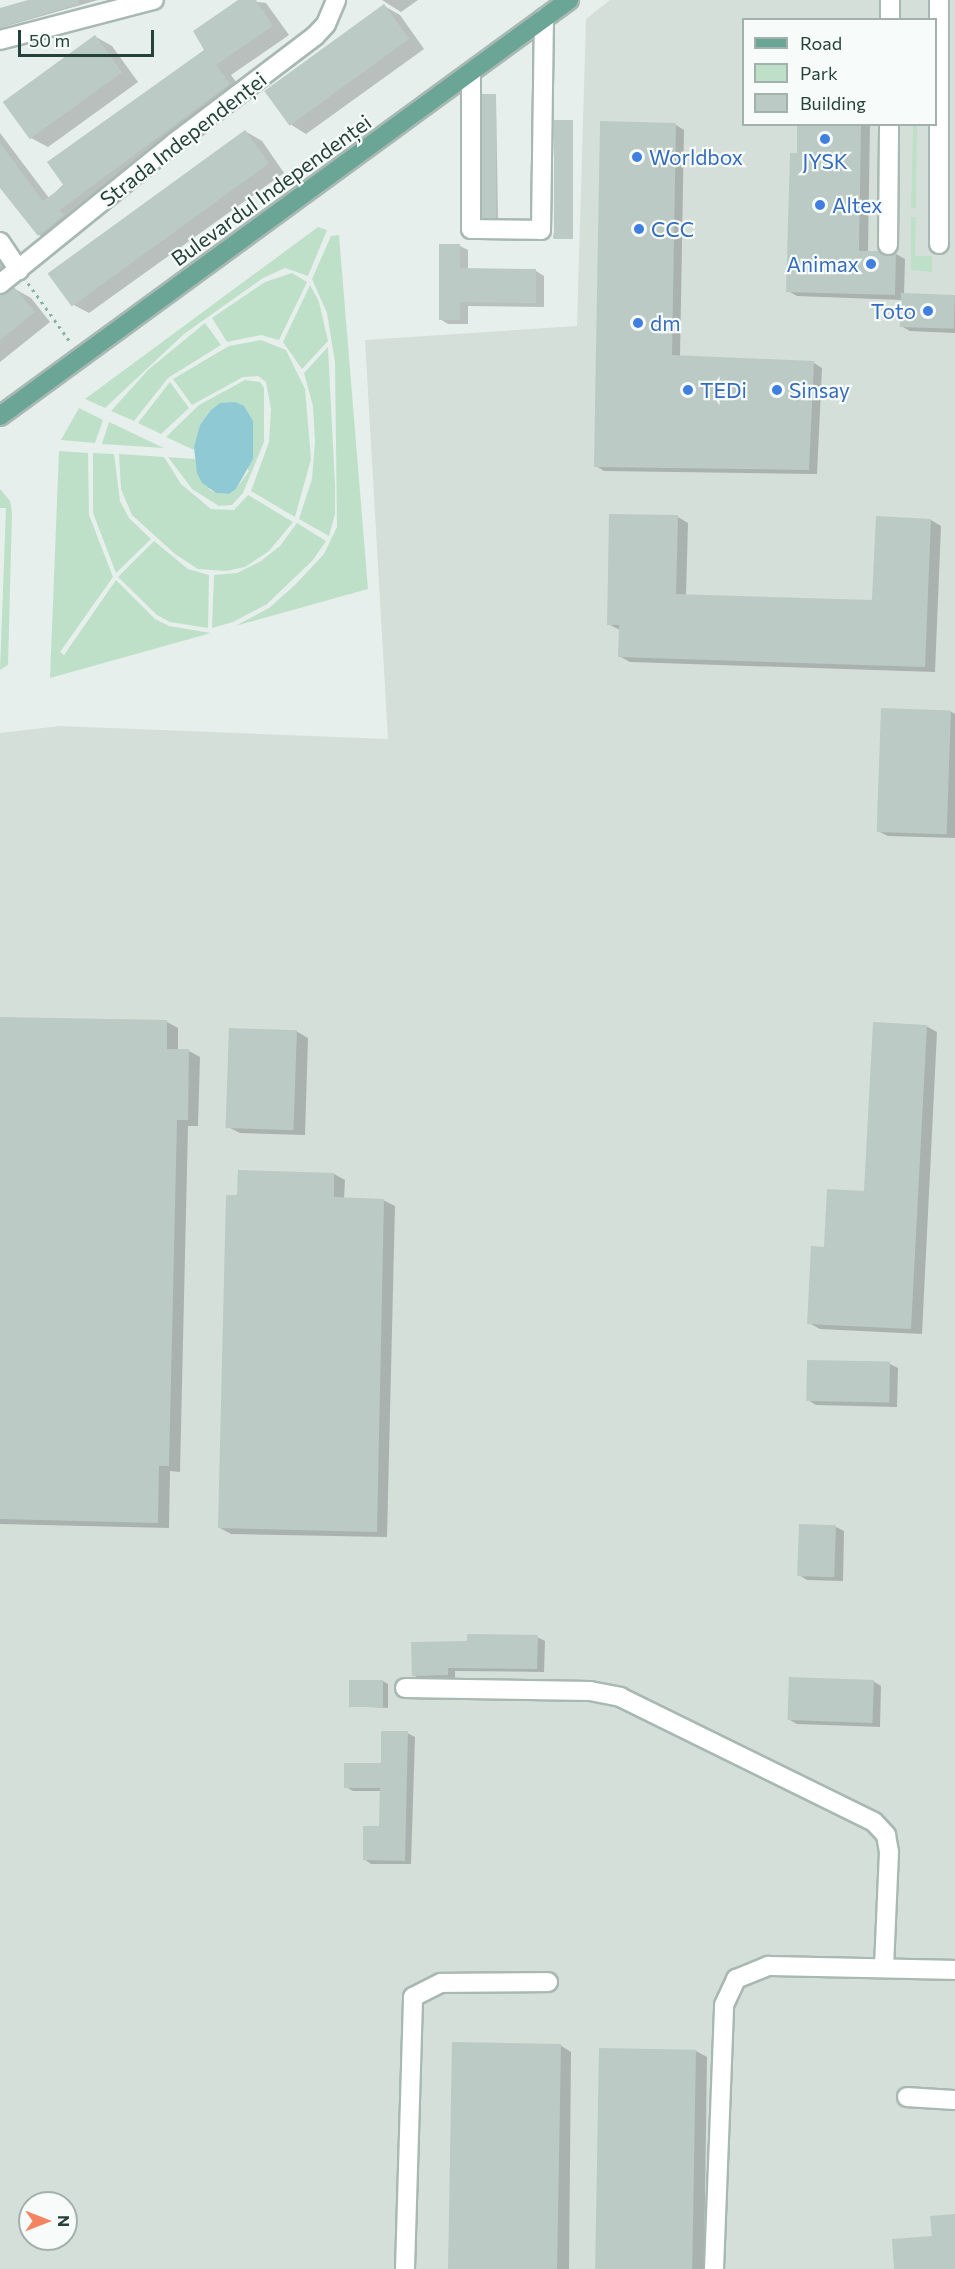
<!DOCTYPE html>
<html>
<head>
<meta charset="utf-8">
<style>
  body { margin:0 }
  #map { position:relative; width:955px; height:2269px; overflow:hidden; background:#e6efeb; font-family:Commissioner,sans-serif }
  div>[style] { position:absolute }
  .built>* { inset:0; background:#d4dfda }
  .green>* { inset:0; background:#bfe0c8 }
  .water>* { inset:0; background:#8ec9d4 }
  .shadow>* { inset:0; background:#0003 }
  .building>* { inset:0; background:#bbcac4; transform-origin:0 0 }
  .path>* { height:3px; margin-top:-1.5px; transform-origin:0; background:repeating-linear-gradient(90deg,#86b3a5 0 3px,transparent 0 7.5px) }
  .roads { filter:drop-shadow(2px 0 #a8b8b2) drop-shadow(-2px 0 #a8b8b2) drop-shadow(0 2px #a8b8b2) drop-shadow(0 -2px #a8b8b2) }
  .minor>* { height:18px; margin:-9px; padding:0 9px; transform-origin:9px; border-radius:9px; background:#fff }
  .major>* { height:18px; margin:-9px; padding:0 9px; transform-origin:9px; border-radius:9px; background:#6aa596 }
  .dots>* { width:16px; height:16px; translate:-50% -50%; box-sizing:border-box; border:3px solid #f7fbf9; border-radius:50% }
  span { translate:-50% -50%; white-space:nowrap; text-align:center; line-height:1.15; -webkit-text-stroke:4.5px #f7fbf9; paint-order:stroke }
  .street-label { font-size:21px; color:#24423a }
  .shop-label { font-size:21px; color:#366cbe }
  .left { translate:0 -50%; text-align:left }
  .right { translate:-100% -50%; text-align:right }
  .legend { position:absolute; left:742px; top:18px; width:195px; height:108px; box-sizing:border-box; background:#f7fbf9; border:2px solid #a3b1ad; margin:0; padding:8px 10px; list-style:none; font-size:18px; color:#24423a }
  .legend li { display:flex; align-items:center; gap:12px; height:30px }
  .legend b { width:30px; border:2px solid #a3b1ad }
  .north { position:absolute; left:18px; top:2191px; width:60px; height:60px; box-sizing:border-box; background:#f7fbf9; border:2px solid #a3b1ad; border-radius:50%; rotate:90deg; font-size:16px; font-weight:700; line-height:24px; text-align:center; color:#24423a }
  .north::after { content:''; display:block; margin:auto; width:21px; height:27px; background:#f4845f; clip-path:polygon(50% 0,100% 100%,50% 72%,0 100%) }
  .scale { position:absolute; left:18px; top:30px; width:136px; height:27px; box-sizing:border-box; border:3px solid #24423a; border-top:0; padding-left:8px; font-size:18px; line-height:21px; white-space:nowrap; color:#24423a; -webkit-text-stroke:4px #f7fbf9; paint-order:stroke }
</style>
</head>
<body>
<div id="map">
  <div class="built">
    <div style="clip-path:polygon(evenodd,610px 0,955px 0,955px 2269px,0 2269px,0 733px,60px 726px,388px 739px,365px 340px,577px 326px,586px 19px,610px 0,744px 20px,936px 20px,936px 124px,744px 124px,744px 20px,610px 0,30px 2203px,66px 2203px,66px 2239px,30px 2239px,30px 2203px)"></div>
  </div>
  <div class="green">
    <div style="clip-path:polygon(913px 125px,917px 125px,916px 208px,911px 208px)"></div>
    <div style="clip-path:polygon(911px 217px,916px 217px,915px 256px,932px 256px,932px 272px,911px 270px)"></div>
    <div style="clip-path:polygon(318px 227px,327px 230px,308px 276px,285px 268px,263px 278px,184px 334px,105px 408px,85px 399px)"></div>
    <div style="clip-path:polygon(339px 235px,368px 589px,235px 626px,269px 608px,296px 584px,324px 554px,337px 527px,335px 362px,327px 313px,312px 279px,331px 236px)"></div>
    <div style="clip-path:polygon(292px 273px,307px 282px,279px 340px,261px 335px,227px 342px,212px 318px,265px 282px)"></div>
    <div style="clip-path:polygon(310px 285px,319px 302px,328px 341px,302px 369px,283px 342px)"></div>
    <div style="clip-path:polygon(205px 323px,221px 345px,168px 378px,134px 421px,111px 411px,148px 370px)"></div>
    <div style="clip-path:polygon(261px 340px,286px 350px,305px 389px,311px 459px,295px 517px,251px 491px,269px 442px,271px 409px,266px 382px,258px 376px,243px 377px,192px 405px,173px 379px,229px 346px)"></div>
    <div style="clip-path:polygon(328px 347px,335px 485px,335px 514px,329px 536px,299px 519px,312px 479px,315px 442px,313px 406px,304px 373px)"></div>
    <div style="clip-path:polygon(245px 380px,260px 382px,264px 388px,264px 442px,243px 493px,232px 505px,219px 506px,192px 489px,168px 457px,195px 459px,210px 490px,216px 493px,229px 494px,236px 489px,249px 471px,210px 411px,200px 425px,194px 450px,166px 437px,199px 405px)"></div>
    <div style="clip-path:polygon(170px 382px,189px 408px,161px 434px,138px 423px)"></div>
    <div style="clip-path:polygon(79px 408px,103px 420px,95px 443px,61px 440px)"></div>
    <div style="clip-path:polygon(109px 422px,164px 448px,102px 444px)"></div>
    <div style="clip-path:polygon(59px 451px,88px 453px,89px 515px,113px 577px,60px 652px,64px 655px,116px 580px,155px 619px,169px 626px,211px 633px,50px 678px)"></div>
    <div style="clip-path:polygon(93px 453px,114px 454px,120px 501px,129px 518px,151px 539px,116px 573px,93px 513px)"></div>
    <div style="clip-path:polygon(119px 454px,164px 457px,181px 484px,211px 509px,234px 510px,248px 495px,293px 522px,269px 551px,245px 567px,226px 571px,198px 569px,175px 554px,132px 515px,121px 489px)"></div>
    <div style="clip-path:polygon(0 489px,10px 501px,12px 512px,8px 665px,0 670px,6px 508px,0 508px)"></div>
    <div style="clip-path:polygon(297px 523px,326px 541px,313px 560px,267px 604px,233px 622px,212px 628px,214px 575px,237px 573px,261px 561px,280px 546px)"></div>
    <div style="clip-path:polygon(154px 541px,188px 569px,209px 575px,208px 628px,170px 622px,157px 615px,118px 577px)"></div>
  </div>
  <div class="water">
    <div style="clip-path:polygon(235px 402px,244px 406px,253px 421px,253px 459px,236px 489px,229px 494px,216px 493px,202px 483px,197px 473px,194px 447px,200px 425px,210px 411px,220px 403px)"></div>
  </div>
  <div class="shadow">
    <div style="clip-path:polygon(33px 0,98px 0,0 28px,0 10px)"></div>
    <div style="clip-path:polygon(240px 0,266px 3px,289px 35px,231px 75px,245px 94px,56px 244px,39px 235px,0 183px,0 133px,49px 198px,206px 50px)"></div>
    <div style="clip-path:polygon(382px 0,418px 0,401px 12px)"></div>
    <div style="clip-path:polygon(384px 6px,400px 15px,424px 49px,306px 134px,290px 124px)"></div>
    <div style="clip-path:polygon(96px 37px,112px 46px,138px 82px,48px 147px,31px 138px)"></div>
    <div style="clip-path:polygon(496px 96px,498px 218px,486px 218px,484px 217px)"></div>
    <div style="clip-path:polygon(572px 123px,573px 239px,555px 239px,553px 238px)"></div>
    <div style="clip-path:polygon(799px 124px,870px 124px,868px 252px,887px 258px,896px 254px,905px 259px,904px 295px,955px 296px,955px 333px,910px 331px,901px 326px,902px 300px,797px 296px,788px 291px)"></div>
    <div style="clip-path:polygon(676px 125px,684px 130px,680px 357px,814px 363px,822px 368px,817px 474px,604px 471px,596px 466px)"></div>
    <div style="clip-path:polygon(245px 131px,262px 141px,284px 173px,89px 313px,72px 304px)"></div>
    <div style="clip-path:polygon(440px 246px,460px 246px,468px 250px,468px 270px,536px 271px,544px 276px,544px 307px,468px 306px,468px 324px,448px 324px,440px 319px)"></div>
    <div style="clip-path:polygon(0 255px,16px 279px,5px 294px,0 291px)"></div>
    <div style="clip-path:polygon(15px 289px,31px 298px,50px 322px,0 362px,0 296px)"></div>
    <div style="clip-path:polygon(678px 517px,688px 523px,686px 596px,874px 602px,931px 520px,941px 526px,935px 672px,630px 662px,619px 656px,620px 630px,608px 624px)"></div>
    <div style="clip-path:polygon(950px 711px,955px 714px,955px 838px,888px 836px,880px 832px)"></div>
    <div style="clip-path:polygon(0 1018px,167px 1022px,178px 1028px,178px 1050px,189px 1051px,200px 1057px,198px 1126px,188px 1126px,180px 1472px,170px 1471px,169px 1528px,0 1524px)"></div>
    <div style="clip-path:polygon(926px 1026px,937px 1032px,922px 1334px,820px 1329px,809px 1323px,825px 1248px,865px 1192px)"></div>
    <div style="clip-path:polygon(296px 1031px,308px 1038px,305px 1135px,240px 1133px,228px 1127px)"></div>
    <div style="clip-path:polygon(334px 1174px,345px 1180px,344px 1199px,383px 1200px,395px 1206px,387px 1537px,231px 1534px,220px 1528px,238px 1197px)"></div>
    <div style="clip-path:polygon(890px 1364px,898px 1368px,897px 1407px,816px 1405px,808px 1400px)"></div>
    <div style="clip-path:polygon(801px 1525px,836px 1527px,844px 1531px,843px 1581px,807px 1580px,799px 1575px)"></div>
    <div style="clip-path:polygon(537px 1637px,545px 1641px,544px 1672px,455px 1671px,455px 1678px,421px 1679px,413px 1675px)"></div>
    <div style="clip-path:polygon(383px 1681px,388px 1684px,388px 1708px,351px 1706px)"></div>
    <div style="clip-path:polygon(873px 1681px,881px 1686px,880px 1727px,797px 1724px,788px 1719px)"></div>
    <div style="clip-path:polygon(407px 1733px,415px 1737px,411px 1864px,371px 1864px,364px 1859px,381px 1828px,381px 1791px,353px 1791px,346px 1787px,383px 1765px)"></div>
    <div style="clip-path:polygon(560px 2045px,571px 2052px,569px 2269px,451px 2269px)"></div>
    <div style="clip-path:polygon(696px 2051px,707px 2057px,704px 2269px,598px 2269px)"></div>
  </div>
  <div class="building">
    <div style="clip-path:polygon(28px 0,78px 0,79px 4px,0 27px,0 8px)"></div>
    <div style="clip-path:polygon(238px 0,256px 0,273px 26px,216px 65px,230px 84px,60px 210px,64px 215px,38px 236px,0 188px,0 143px,43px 201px,64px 186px,47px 162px,204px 50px,193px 31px)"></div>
    <div style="left:384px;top:4px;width:43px;height:148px;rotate:54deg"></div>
    <div style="left:95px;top:35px;width:46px;height:114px;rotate:54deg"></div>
    <div style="left:482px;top:94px;width:14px;height:124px"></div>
    <div style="left:554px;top:120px;width:19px;height:119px"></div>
    <div style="clip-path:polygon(600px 121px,676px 123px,672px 355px,814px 361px,809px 470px,594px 467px)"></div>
    <div style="clip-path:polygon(797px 124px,861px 124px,859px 251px,878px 251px,887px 256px,896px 252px,895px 295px,786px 292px,790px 153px,797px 153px)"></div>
    <div style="left:245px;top:130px;width:41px;height:244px;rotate:54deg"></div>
    <div style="clip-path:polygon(439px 244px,460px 244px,460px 268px,536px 269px,536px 303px,460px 302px,460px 320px,439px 320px)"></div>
    <div style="clip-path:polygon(14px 287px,35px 312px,0 340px,0 295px)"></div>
    <div style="left:901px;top:293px;width:54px;height:34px;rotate:2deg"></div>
    <div style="clip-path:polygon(609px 514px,678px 515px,676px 594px,872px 600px,876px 516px,931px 519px,925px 667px,618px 657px,619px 625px,607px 625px)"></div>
    <div style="left:881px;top:708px;width:70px;height:124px;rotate:2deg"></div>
    <div style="clip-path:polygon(0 1017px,167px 1020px,167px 1049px,189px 1049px,188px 1120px,177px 1120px,169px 1466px,159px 1466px,158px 1523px,0 1519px)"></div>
    <div style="clip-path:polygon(873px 1022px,927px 1025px,911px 1329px,807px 1324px,811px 1246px,824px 1247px,827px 1189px,864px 1191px)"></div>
    <div style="left:229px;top:1028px;width:68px;height:100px;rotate:2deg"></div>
    <div style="clip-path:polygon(238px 1170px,334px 1173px,334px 1197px,384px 1199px,377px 1532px,218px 1528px,226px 1195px,237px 1195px)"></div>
    <div style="left:807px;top:1360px;width:83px;height:41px;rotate:1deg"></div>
    <div style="left:799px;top:1524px;width:37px;height:52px;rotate:2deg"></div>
    <div style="clip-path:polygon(467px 1634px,538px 1635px,537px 1669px,448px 1668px,448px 1675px,412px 1676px,411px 1642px,467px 1641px)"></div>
    <div style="left:789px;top:1677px;width:85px;height:43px;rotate:2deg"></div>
    <div style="left:349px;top:1680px;width:34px;height:27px"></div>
    <div style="clip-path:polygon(381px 1731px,408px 1731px,405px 1861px,363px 1860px,363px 1826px,379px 1826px,380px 1788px,344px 1788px,344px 1763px,381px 1763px)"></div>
    <div style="left:452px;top:2042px;width:109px;height:227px;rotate:1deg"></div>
    <div style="left:599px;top:2048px;width:97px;height:221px;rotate:1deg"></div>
    <div style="clip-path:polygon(955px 2214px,955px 2269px,894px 2269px,892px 2239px,932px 2236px,930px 2216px)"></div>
  </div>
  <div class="path">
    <div style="left:28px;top:283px;width:74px;rotate:54.4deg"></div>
  </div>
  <div class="roads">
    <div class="minor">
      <div style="left:939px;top:0;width:244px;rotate:90deg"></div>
      <div style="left:890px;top:20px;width:20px;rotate:-90deg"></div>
      <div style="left:0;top:40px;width:159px;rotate:-14.6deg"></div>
      <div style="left:471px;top:73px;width:156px;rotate:90deg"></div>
      <div style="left:471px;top:229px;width:70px;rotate:0.8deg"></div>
      <div style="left:541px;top:230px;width:212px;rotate:-89.2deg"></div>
      <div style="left:0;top:242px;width:34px;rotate:56deg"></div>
      <div style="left:888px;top:245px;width:121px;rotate:-89.5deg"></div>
      <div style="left:0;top:284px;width:224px;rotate:-39deg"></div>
      <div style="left:174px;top:143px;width:177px;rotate:-37.2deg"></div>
      <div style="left:315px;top:36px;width:16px;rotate:-47deg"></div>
      <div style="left:326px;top:24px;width:26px;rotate:-67deg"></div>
      <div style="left:405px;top:1688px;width:185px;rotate:0.9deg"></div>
      <div style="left:590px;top:1691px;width:31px;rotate:11deg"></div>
      <div style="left:620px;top:1697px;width:283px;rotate:26.2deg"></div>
      <div style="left:874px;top:1822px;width:18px;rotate:47deg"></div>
      <div style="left:886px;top:1835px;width:17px;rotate:80deg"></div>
      <div style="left:889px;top:1852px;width:116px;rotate:92.5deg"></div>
      <div style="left:907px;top:2097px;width:48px;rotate:3.6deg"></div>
      <div style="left:405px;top:2269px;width:272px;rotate:-88.3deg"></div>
      <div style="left:413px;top:1997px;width:31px;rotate:-27deg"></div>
      <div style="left:441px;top:1983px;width:107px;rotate:-0.5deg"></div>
      <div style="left:714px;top:2269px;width:264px;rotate:-87.8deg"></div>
      <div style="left:724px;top:2005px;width:29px;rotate:-65deg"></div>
      <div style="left:736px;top:1979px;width:35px;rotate:-22deg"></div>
      <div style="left:768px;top:1966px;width:187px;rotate:1.2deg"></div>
    </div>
    <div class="major">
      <div style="left:0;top:416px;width:705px;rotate:-36.17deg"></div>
    </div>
  </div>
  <div class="dots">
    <div style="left:825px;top:139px;background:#3f7fe0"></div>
    <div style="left:637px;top:157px;background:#3f7fe0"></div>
    <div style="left:820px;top:205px;background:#3f7fe0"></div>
    <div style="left:639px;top:229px;background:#3f7fe0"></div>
    <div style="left:871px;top:264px;background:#3f7fe0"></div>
    <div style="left:928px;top:311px;background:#3f7fe0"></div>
    <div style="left:638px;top:323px;background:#3f7fe0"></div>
    <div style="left:688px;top:390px;background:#3f7fe0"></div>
    <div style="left:777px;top:390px;background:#3f7fe0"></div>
  </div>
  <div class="street-label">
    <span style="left:183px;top:139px;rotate:-38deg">Strada Independenței</span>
    <span style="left:271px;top:190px;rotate:-36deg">Bulevardul Independenței</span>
  </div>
  <div class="shop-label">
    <span class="left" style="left:649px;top:157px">Worldbox</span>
    <span style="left:825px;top:161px">JYSK</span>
    <span class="left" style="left:832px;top:205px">Altex</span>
    <span class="left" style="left:651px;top:229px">CCC</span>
    <span class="right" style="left:859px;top:264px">Animax</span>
    <span class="right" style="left:916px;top:311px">Toto</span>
    <span class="left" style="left:650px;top:323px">dm</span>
    <span class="left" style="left:700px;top:390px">TEDi</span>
    <span class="left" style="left:789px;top:390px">Sinsay</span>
  </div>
  <ul class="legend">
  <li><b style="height:8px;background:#6aa596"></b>Road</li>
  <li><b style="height:16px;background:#bfe0c8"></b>Park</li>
  <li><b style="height:16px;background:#bbcac4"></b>Building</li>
  </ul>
  <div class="north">N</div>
  <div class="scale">50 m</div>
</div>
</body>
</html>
